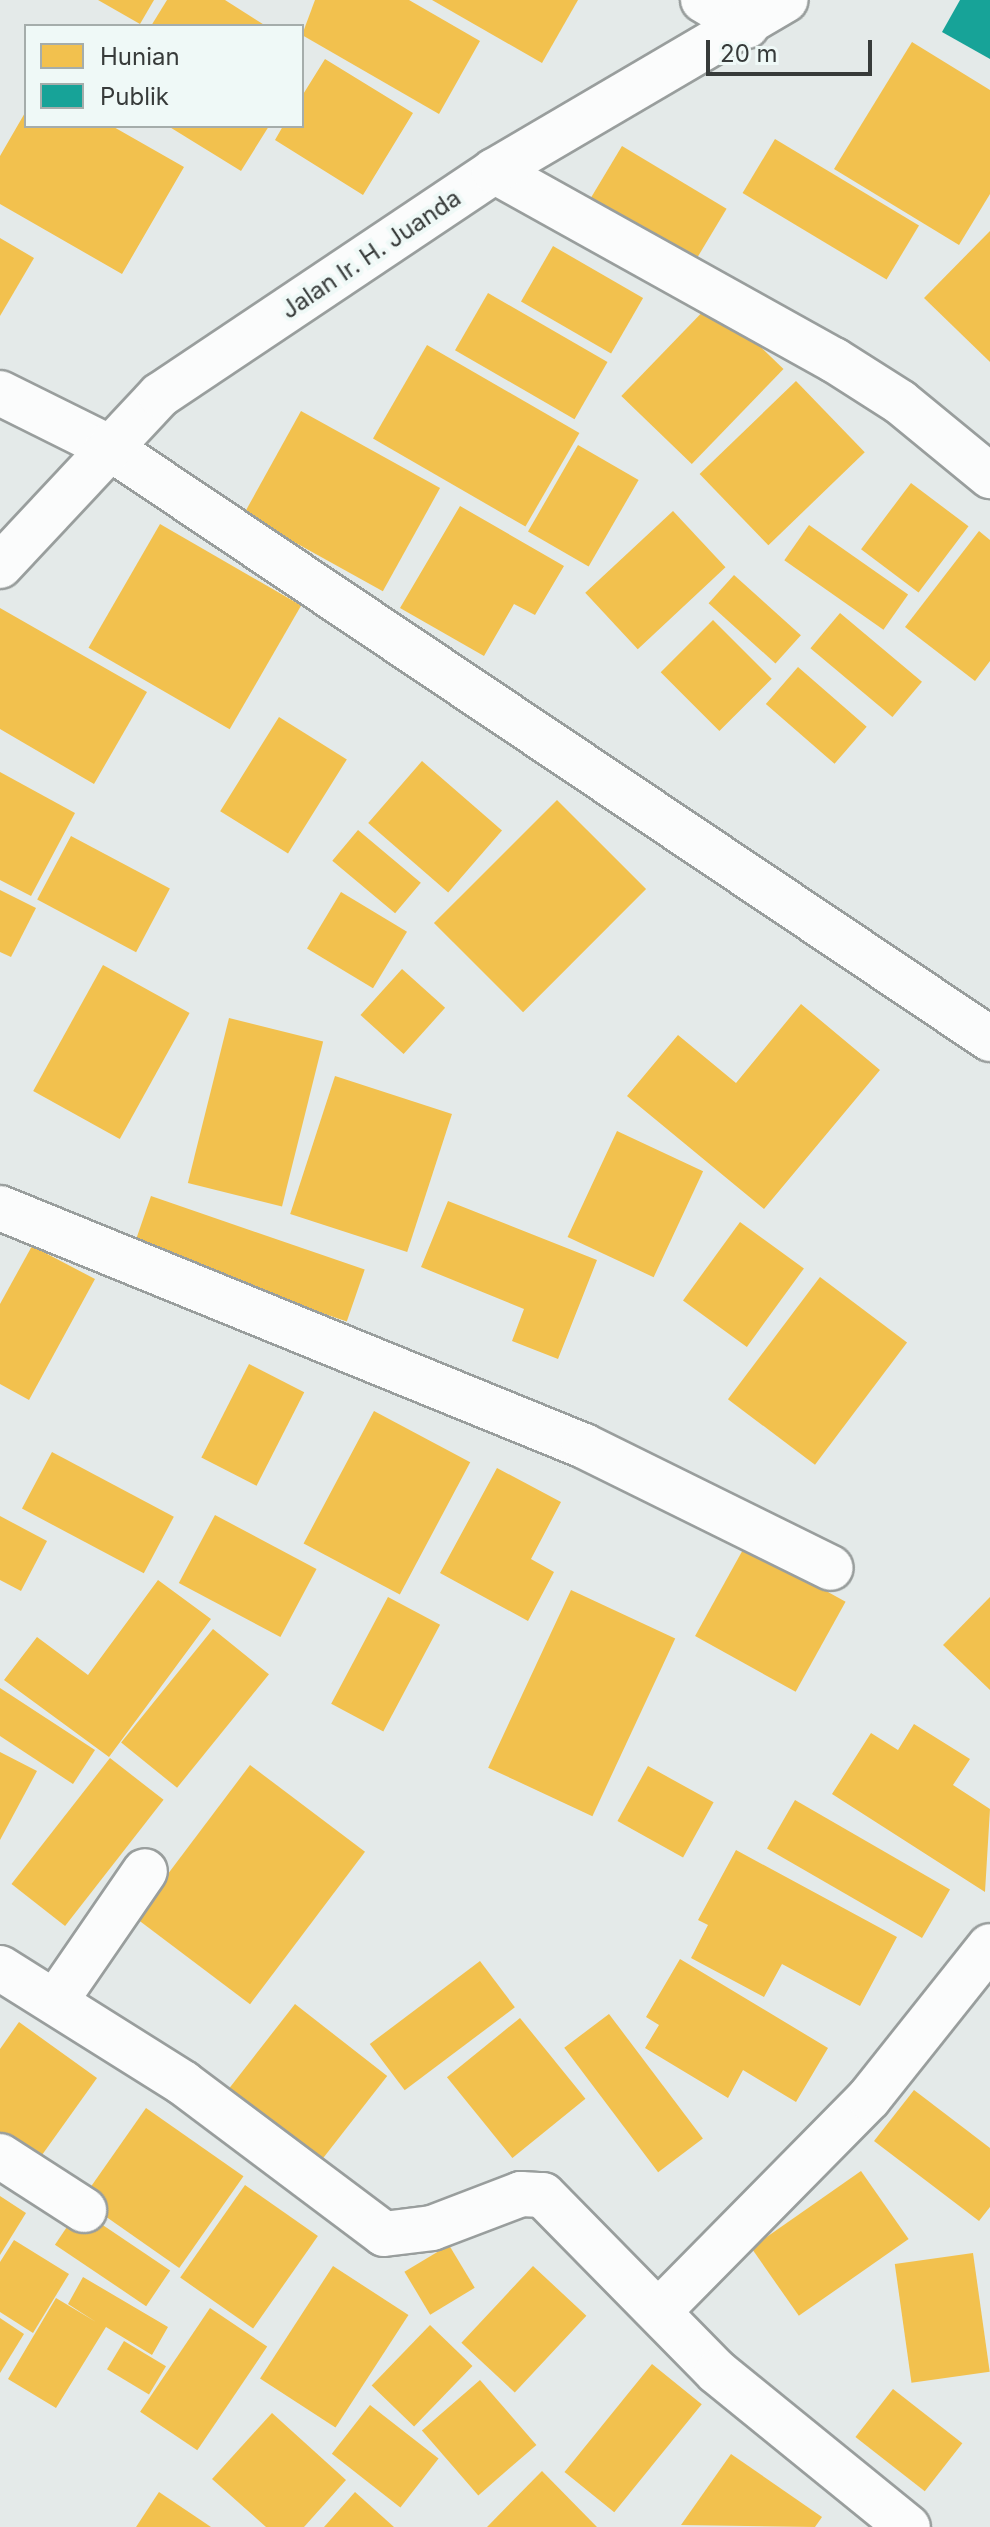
<!DOCTYPE html>
<html>
<head>
<meta charset="utf-8">
<style>
  body { margin:0 }
  #map { position:relative; width:990px; height:2527px; overflow:hidden; background:#e4eae9; font-family:Inter,sans-serif }
  div>[style] { position:absolute }
  .homes>* { inset:0; background:#f2c14e; transform-origin:0 0 }
  .public>* { inset:0; background:#17a398 }
  .roads { filter:drop-shadow(2px 0 #999e9d) drop-shadow(-2px 0 #999e9d) drop-shadow(0 2px #999e9d) drop-shadow(0 -2px #999e9d) }
  .street>* { height:44px; margin:-22px; padding:0 22px; transform-origin:22px; border-radius:22px; background:#fbfcfc }
  .secondary>* { height:44px; margin:-22px; padding:0 22px; transform-origin:22px; border-radius:22px; background:#fbfcfc }
  span { translate:-50% -50%; white-space:nowrap; text-align:center; line-height:1.15; -webkit-text-stroke:8px #eff9f7; paint-order:stroke }
  .street-label { font-size:24px; color:#373b3a }
  .legend { position:absolute; left:24px; top:24px; width:280px; height:104px; box-sizing:border-box; background:#eff9f7; border:2px solid #a5adab; margin:0; padding:10px 14px; list-style:none; font-size:24px; color:#373b3a }
  .legend li { display:flex; align-items:center; gap:16px; height:40px }
  .legend b { width:40px; border:2px solid #a5adab }
  .scale { position:absolute; left:706px; top:40px; width:166px; height:36px; box-sizing:border-box; border:4px solid #373b3a; border-top:0; padding-left:10px; font-size:24px; line-height:28px; white-space:nowrap; color:#373b3a; -webkit-text-stroke:6px #eff9f7; paint-order:stroke }
</style>
</head>
<body>
<div id="map">
  <div class="homes">
    <div style="clip-path:polygon(98px 0,154px 0,140px 24px)"></div>
    <div style="clip-path:polygon(167px 0,225px 0,266px 26px,151px 26px)"></div>
    <div style="clip-path:polygon(315px 0,409px 0,480px 41px,439px 114px,302px 35px)"></div>
    <div style="clip-path:polygon(432px 0,578px 0,542px 63px)"></div>
    <div style="clip-path:polygon(912px 42px,990px 90px,990px 194px,959px 245px,834px 169px)"></div>
    <div style="clip-path:polygon(325px 59px,413px 113px,363px 195px,275px 140px,283px 126px,302px 126px,302px 96px)"></div>
    <div style="clip-path:polygon(26px 111px,26px 126px,112px 126px,184px 167px,122px 274px,0 204px,0 156px)"></div>
    <div style="clip-path:polygon(168px 126px,269px 126px,241px 171px)"></div>
    <div style="left:775px;top:139px;width:168px;height:63px;rotate:31deg"></div>
    <div style="left:622px;top:146px;width:122px;height:67px;rotate:31deg"></div>
    <div style="clip-path:polygon(990px 231px,990px 362px,924px 298px)"></div>
    <div style="clip-path:polygon(0 238px,34px 258px,0 316px)"></div>
    <div style="left:553px;top:246px;width:104px;height:64px;rotate:30deg"></div>
    <div style="left:488px;top:293px;width:138px;height:66px;rotate:30deg"></div>
    <div style="left:713px;top:301px;width:98px;height:132px;rotate:44deg"></div>
    <div style="left:427px;top:345px;width:176px;height:108px;rotate:30deg"></div>
    <div style="left:796px;top:381px;width:99px;height:134px;rotate:46deg"></div>
    <div style="left:301px;top:411px;width:159px;height:118px;rotate:29deg"></div>
    <div style="left:578px;top:445px;width:70px;height:100px;rotate:30deg"></div>
    <div style="left:911px;top:483px;width:72px;height:83px;rotate:37deg"></div>
    <div style="clip-path:polygon(460px 506px,564px 566px,535px 615px,514px 604px,484px 656px,400px 608px)"></div>
    <div style="left:673px;top:511px;width:77px;height:120px;rotate:47deg"></div>
    <div style="left:160px;top:524px;width:163px;height:143px;rotate:30deg"></div>
    <div style="left:809px;top:525px;width:121px;height:43px;rotate:35deg"></div>
    <div style="clip-path:polygon(979px 531px,990px 540px,990px 661px,975px 681px,905px 627px)"></div>
    <div style="left:734px;top:575px;width:90px;height:38px;rotate:42deg"></div>
    <div style="clip-path:polygon(0 608px,147px 692px,94px 784px,0 729px)"></div>
    <div style="left:840px;top:613px;width:107px;height:46px;rotate:40deg"></div>
    <div style="left:713px;top:620px;width:83px;height:74px;rotate:45deg"></div>
    <div style="left:798px;top:667px;width:91px;height:49px;rotate:41deg"></div>
    <div style="left:279px;top:717px;width:80px;height:111px;rotate:32deg"></div>
    <div style="left:422px;top:761px;width:106px;height:82px;rotate:41deg"></div>
    <div style="clip-path:polygon(0 772px,75px 813px,31px 896px,0 880px)"></div>
    <div style="left:557px;top:800px;width:126px;height:174px;rotate:45deg"></div>
    <div style="left:358px;top:830px;width:82px;height:40px;rotate:40deg"></div>
    <div style="left:71px;top:836px;width:112px;height:72px;rotate:28deg"></div>
    <div style="clip-path:polygon(0 890px,36px 908px,11px 957px,0 952px)"></div>
    <div style="left:341px;top:892px;width:77px;height:66px;rotate:31deg"></div>
    <div style="left:103px;top:965px;width:99px;height:144px;rotate:29deg"></div>
    <div style="left:402px;top:969px;width:58px;height:62px;rotate:42deg"></div>
    <div style="clip-path:polygon(801px 1004px,880px 1070px,764px 1209px,627px 1096px,678px 1035px,736px 1083px)"></div>
    <div style="left:229px;top:1018px;width:97px;height:170px;rotate:14deg"></div>
    <div style="left:335px;top:1076px;width:123px;height:145px;rotate:18deg"></div>
    <div style="left:617px;top:1131px;width:95px;height:117px;rotate:25deg"></div>
    <div style="left:151px;top:1196px;width:226px;height:55px;rotate:19deg"></div>
    <div style="clip-path:polygon(448px 1201px,597px 1260px,558px 1359px,512px 1341px,524px 1309px,421px 1267px)"></div>
    <div style="left:740px;top:1222px;width:79px;height:97px;rotate:36deg"></div>
    <div style="clip-path:polygon(32px 1246px,95px 1279px,29px 1400px,0 1384px,0 1304px)"></div>
    <div style="left:820px;top:1277px;width:109px;height:153px;rotate:37deg"></div>
    <div style="left:249px;top:1364px;width:62px;height:105px;rotate:27deg"></div>
    <div style="left:374px;top:1411px;width:109px;height:150px;rotate:28deg"></div>
    <div style="left:52px;top:1452px;width:138px;height:64px;rotate:28deg"></div>
    <div style="clip-path:polygon(497px 1468px,561px 1502px,531px 1559px,554px 1572px,528px 1621px,440px 1573px)"></div>
    <div style="left:215px;top:1515px;width:115px;height:77px;rotate:28deg"></div>
    <div style="clip-path:polygon(0 1516px,47px 1541px,21px 1591px,0 1580px)"></div>
    <div style="left:745px;top:1546px;width:115px;height:103px;rotate:29deg"></div>
    <div style="clip-path:polygon(158px 1580px,211px 1619px,109px 1757px,4px 1680px,37px 1637px,88px 1675px)"></div>
    <div style="left:571px;top:1590px;width:115px;height:196px;rotate:25deg"></div>
    <div style="left:388px;top:1597px;width:59px;height:121px;rotate:28deg"></div>
    <div style="clip-path:polygon(990px 1597px,990px 1690px,943px 1645px)"></div>
    <div style="left:213px;top:1629px;width:72px;height:146px;rotate:39deg"></div>
    <div style="clip-path:polygon(0 1688px,95px 1750px,73px 1784px,0 1736px)"></div>
    <div style="clip-path:polygon(914px 1724px,970px 1759px,953px 1785px,990px 1809px,985px 1892px,832px 1794px,871px 1733px,898px 1750px)"></div>
    <div style="clip-path:polygon(0 1752px,37px 1771px,0 1840px)"></div>
    <div style="left:110px;top:1758px;width:68px;height:160px;rotate:38deg"></div>
    <div style="left:250px;top:1765px;width:144px;height:191px;rotate:37deg"></div>
    <div style="left:648px;top:1766px;width:75px;height:63px;rotate:29deg"></div>
    <div style="left:795px;top:1800px;width:179px;height:56px;rotate:30deg"></div>
    <div style="clip-path:polygon(736px 1850px,897px 1937px,860px 2006px,782px 1964px,764px 1997px,691px 1958px,708px 1925px,698px 1920px)"></div>
    <div style="clip-path:polygon(680px 1959px,828px 2048px,796px 2102px,743px 2070px,728px 2098px,645px 2048px,659px 2025px,646px 2017px)"></div>
    <div style="left:480px;top:1961px;width:58px;height:138px;rotate:53deg"></div>
    <div style="left:295px;top:2004px;width:117px;height:109px;rotate:38deg"></div>
    <div style="left:609px;top:2014px;width:156px;height:56px;rotate:53deg"></div>
    <div style="left:520px;top:2018px;width:104px;height:94px;rotate:51deg"></div>
    <div style="clip-path:polygon(19px 2022px,97px 2078px,37px 2162px,0 2136px,0 2049px)"></div>
    <div style="clip-path:polygon(914px 2090px,990px 2148px,990px 2207px,979px 2221px,874px 2141px)"></div>
    <div style="left:146px;top:2108px;width:119px;height:112px;rotate:35deg"></div>
    <div style="left:861px;top:2171px;width:83px;height:134px;rotate:55deg"></div>
    <div style="left:245px;top:2185px;width:89px;height:113px;rotate:35deg"></div>
    <div style="clip-path:polygon(0 2196px,26px 2213px,0 2255px)"></div>
    <div style="left:79px;top:2209px;width:110px;height:43px;rotate:34deg"></div>
    <div style="clip-path:polygon(14px 2240px,69px 2274px,33px 2333px,0 2312px,0 2262px)"></div>
    <div style="left:449px;top:2245px;width:50px;height:52px;rotate:59deg"></div>
    <div style="left:973px;top:2253px;width:120px;height:79px;rotate:82deg"></div>
    <div style="left:333px;top:2266px;width:90px;height:134px;rotate:33deg"></div>
    <div style="left:533px;top:2266px;width:73px;height:105px;rotate:43deg"></div>
    <div style="clip-path:polygon(83px 2277px,168px 2327px,152px 2355px,106px 2327px,56px 2408px,8px 2379px,56px 2298px,96px 2322px,68px 2304px)"></div>
    <div style="left:210px;top:2308px;width:69px;height:125px;rotate:34deg"></div>
    <div style="clip-path:polygon(0 2318px,24px 2334px,0 2373px)"></div>
    <div style="left:430px;top:2325px;width:59px;height:84px;rotate:44deg"></div>
    <div style="left:124px;top:2341px;width:49px;height:33px;rotate:31deg"></div>
    <div style="left:652px;top:2364px;width:64px;height:139px;rotate:39deg"></div>
    <div style="left:480px;top:2380px;width:86px;height:77px;rotate:49deg"></div>
    <div style="left:893px;top:2389px;width:88px;height:61px;rotate:38deg"></div>
    <div style="left:370px;top:2405px;width:87px;height:62px;rotate:38deg"></div>
    <div style="clip-path:polygon(272px 2413px,346px 2480px,304px 2527px,266px 2527px,212px 2479px)"></div>
    <div style="clip-path:polygon(731px 2454px,822px 2517px,815px 2527px,681px 2525px)"></div>
    <div style="clip-path:polygon(542px 2471px,597px 2527px,487px 2527px)"></div>
    <div style="clip-path:polygon(159px 2492px,211px 2527px,136px 2527px)"></div>
    <div style="clip-path:polygon(355px 2492px,394px 2527px,324px 2527px)"></div>
  </div>
  <div class="public">
    <div style="clip-path:polygon(960px 0,990px 0,990px 59px,942px 32px)"></div>
  </div>
  <div class="roads">
    <div class="street">
      <div style="left:494px;top:171px;width:389px;rotate:29.1deg"></div>
      <div style="left:834px;top:360px;width:78px;rotate:32.5deg"></div>
      <div style="left:900px;top:402px;width:117px;rotate:39.4deg"></div>
      <div style="left:0;top:393px;width:119px;rotate:26.4deg"></div>
      <div style="left:107px;top:446px;width:1064px;rotate:33.88deg"></div>
      <div style="left:0;top:1208px;width:631px;rotate:22.17deg"></div>
      <div style="left:584px;top:1446px;width:275px;rotate:26.3deg"></div>
      <div style="left:0;top:1968px;width:216px;rotate:32.1deg"></div>
      <div style="left:183px;top:2083px;width:251px;rotate:36.9deg"></div>
      <div style="left:384px;top:2234px;width:48px;rotate:-7.1deg"></div>
      <div style="left:432px;top:2228px;width:95px;rotate:-20.9deg"></div>
      <div style="left:521px;top:2194px;width:22px;rotate:3deg"></div>
      <div style="left:543px;top:2195px;width:248px;rotate:45.5deg"></div>
      <div style="left:717px;top:2372px;width:246px;rotate:39.1deg"></div>
      <div style="left:57px;top:1999px;width:155px;rotate:-55.5deg"></div>
      <div style="left:0;top:2156px;width:100px;rotate:32.7deg"></div>
      <div style="left:661px;top:2309px;width:296px;rotate:-45.4deg"></div>
      <div style="left:869px;top:2098px;width:194px;rotate:-51.5deg"></div>
    </div>
    <div class="secondary">
      <div style="left:703px;top:0;width:51px;rotate:30.6deg"></div>
      <div style="left:0;top:566px;width:234px;rotate:-46.9deg"></div>
      <div style="left:160px;top:395px;width:402px;rotate:-33.8deg"></div>
      <div style="left:494px;top:171px;width:338px;rotate:-30.4deg"></div>
    </div>
  </div>
  <div class="street-label">
    <span style="left:371px;top:254px;rotate:-34deg">Jalan Ir. H. Juanda</span>
  </div>
  <ul class="legend">
  <li><b style="height:22px;background:#f2c14e"></b>Hunian</li>
  <li><b style="height:22px;background:#17a398"></b>Publik</li>
  </ul>
  <div class="scale">20 m</div>
</div>
</body>
</html>
